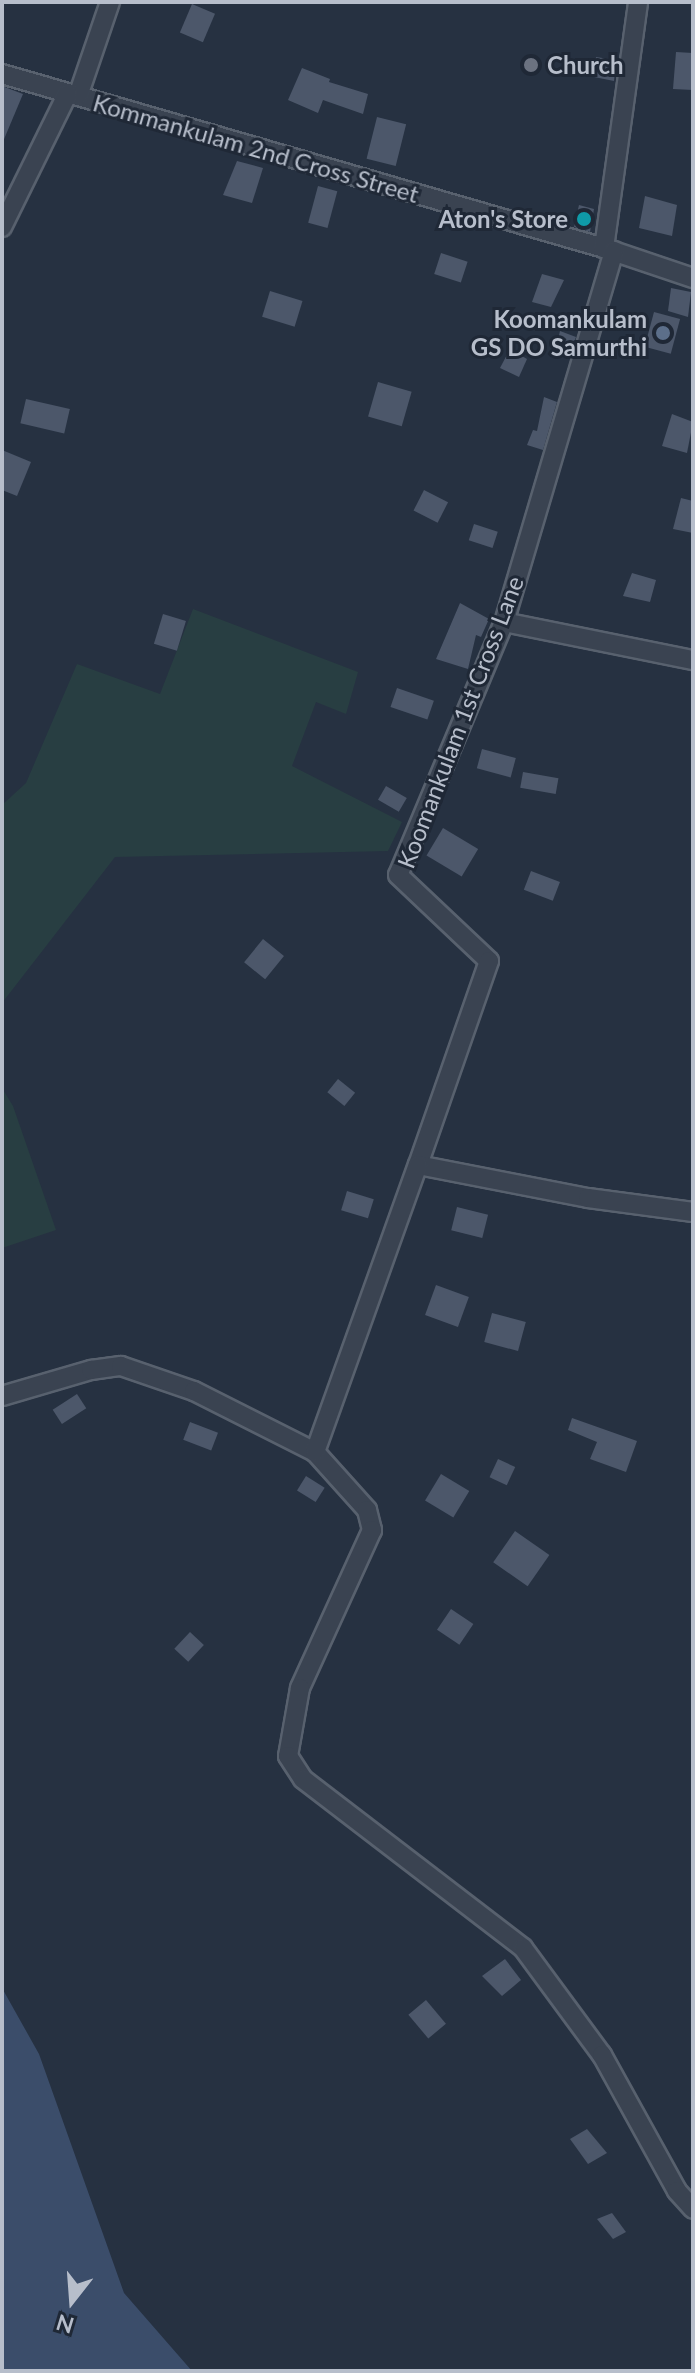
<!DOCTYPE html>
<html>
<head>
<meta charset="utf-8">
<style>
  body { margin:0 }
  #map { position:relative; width:695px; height:2373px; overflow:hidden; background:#263141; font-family:Lato,sans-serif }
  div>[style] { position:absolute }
  .green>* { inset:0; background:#283e42 }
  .water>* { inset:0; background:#3b4d6a }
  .building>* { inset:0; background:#4c576a; transform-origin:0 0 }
  .roads { filter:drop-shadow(2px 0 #58616e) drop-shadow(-2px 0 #58616e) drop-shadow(0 2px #58616e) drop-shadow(0 -2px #58616e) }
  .street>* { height:18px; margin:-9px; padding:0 9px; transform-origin:9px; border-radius:9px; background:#3a4351 }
  .dots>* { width:22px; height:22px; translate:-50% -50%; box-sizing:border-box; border:4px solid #1f2836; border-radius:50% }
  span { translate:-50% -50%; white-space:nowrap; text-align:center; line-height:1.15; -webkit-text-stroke:6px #1f2836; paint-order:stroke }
  .poi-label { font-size:24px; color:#b7becb; font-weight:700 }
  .left { translate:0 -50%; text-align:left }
  .right { translate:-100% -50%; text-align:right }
  .street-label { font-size:24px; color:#b7becb }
  .frame { position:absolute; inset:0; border:4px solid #b7becb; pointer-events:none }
  .north { position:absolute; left:32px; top:2261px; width:80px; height:80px; -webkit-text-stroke:6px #1f2836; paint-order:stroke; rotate:197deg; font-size:22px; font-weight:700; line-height:32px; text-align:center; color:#b7becb }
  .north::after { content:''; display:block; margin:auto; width:28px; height:36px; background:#b7becb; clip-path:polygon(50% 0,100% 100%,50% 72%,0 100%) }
</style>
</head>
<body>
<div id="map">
  <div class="green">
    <div style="clip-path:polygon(193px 609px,358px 672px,346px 714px,316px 702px,292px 766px,402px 822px,388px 851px,115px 857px,2px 1003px,2px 805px,26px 783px,77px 664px,160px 694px)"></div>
    <div style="clip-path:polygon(2px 1088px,13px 1106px,56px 1230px,2px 1248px)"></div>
  </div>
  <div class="water">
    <div style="clip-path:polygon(2px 1988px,39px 2054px,124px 2293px,192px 2371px,2px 2371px)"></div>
  </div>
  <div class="building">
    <div style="left:192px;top:4px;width:25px;height:31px;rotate:23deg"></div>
    <div style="clip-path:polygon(676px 52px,693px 53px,693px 90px,673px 89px)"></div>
    <div style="clip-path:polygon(596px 57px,616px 60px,614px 81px,594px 77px)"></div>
    <div style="clip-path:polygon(302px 68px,330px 79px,329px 82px,368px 94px,363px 114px,323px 100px,318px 113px,288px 100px)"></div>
    <div style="clip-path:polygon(2px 86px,23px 94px,2px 144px)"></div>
    <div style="left:377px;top:117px;width:30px;height:43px;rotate:14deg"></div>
    <div style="clip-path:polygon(237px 161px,263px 168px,252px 203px,223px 195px)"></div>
    <div style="left:318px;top:186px;width:20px;height:38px;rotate:15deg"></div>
    <div style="clip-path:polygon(645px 196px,677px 205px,672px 236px,639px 228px)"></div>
    <div style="clip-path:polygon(579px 205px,594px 209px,590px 232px,574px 227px)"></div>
    <div style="left:441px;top:253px;width:28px;height:22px;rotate:18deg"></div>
    <div style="clip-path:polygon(542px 274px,564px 280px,551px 307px,532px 302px)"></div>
    <div style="clip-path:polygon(671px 288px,691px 292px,688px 317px,668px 311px)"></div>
    <div style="left:270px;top:291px;width:34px;height:27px;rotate:17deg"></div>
    <div style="left:654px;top:312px;width:27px;height:36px;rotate:15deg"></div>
    <div style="clip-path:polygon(560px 331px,576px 337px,569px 357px,555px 352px)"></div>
    <div style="clip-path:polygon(510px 349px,527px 359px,519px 377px,500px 368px)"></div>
    <div style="left:378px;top:382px;width:35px;height:36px;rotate:16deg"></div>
    <div style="clip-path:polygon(544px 397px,557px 402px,543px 450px,527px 445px,533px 430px,537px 431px)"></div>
    <div style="left:26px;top:399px;width:45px;height:25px;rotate:13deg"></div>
    <div style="clip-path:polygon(672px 414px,693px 422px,687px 453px,662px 446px)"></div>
    <div style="clip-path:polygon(2px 450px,31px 462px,17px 496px,2px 490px)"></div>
    <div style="left:424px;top:490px;width:27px;height:23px;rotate:27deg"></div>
    <div style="clip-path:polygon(681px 498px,693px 501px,693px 533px,673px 529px)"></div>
    <div style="left:474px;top:524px;width:25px;height:17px;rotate:18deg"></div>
    <div style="clip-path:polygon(632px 573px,656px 580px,650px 602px,623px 596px)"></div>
    <div style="clip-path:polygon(460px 603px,489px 619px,481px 637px,476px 635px,468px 669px,436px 659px)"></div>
    <div style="left:163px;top:614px;width:24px;height:31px;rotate:17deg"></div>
    <div style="left:397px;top:688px;width:39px;height:20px;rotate:19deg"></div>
    <div style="left:482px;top:749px;width:35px;height:20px;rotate:15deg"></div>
    <div style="left:523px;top:772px;width:36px;height:16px;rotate:10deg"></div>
    <div style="left:386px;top:786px;width:24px;height:16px;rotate:30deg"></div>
    <div style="left:443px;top:828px;width:41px;height:32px;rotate:31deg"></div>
    <div style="left:531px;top:871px;width:31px;height:20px;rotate:21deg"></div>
    <div style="left:263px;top:939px;width:27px;height:30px;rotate:39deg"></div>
    <div style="left:338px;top:1079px;width:22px;height:17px;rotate:39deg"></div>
    <div style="left:347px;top:1191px;width:28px;height:20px;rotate:17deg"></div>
    <div style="left:457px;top:1207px;width:32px;height:24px;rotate:14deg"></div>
    <div style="left:436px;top:1285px;width:35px;height:32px;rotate:20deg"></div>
    <div style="left:492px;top:1313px;width:35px;height:30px;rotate:15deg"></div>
    <div style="left:77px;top:1394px;width:17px;height:29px;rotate:57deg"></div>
    <div style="clip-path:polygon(572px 1418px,637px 1441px,626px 1472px,590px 1459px,597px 1442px,568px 1430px)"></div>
    <div style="left:190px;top:1422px;width:30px;height:19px;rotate:21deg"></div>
    <div style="left:498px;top:1459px;width:19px;height:20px;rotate:25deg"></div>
    <div style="left:441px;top:1474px;width:33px;height:31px;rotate:31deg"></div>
    <div style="left:306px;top:1476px;width:22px;height:17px;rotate:32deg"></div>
    <div style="left:515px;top:1531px;width:42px;height:38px;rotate:35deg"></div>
    <div style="left:451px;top:1609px;width:27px;height:25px;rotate:34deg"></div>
    <div style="left:190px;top:1632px;width:19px;height:23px;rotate:43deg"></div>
    <div style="clip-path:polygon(505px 1959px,521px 1980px,502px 1996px,482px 1976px)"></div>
    <div style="left:426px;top:2000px;width:31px;height:23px;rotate:50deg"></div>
    <div style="clip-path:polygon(587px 2129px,607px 2153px,588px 2164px,570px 2139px)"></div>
    <div style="clip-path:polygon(612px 2213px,626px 2232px,613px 2239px,597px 2219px)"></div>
  </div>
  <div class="roads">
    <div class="street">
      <div style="left:2px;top:74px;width:627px;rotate:16.12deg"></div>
      <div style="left:604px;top:248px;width:94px;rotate:18.6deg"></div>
      <div style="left:78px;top:96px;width:99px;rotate:-71.2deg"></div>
      <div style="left:2px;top:227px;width:149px;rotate:-63.8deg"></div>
      <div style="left:604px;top:248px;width:248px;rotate:-82.1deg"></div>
      <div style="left:614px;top:251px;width:387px;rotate:106.5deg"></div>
      <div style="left:504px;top:622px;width:274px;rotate:112.7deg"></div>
      <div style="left:398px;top:875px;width:125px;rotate:43.4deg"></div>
      <div style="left:489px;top:961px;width:216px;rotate:109.2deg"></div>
      <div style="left:418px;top:1165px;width:173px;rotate:11deg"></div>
      <div style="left:588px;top:1198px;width:106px;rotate:7.6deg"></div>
      <div style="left:504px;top:622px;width:193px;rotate:11.4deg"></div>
      <div style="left:2px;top:1396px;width:93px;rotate:-16.3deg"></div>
      <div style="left:91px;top:1370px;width:30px;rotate:-8deg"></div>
      <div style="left:121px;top:1366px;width:77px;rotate:18.9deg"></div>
      <div style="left:194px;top:1391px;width:136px;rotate:26.8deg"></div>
      <div style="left:315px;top:1452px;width:78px;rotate:48.1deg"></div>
      <div style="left:367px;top:1510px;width:21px;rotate:76deg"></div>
      <div style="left:372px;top:1530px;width:174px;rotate:114.5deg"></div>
      <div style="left:300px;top:1688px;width:69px;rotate:100deg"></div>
      <div style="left:288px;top:1756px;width:27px;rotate:57deg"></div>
      <div style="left:303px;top:1779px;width:277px;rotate:37.5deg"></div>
      <div style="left:523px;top:1948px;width:133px;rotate:53.6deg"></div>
      <div style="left:602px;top:2055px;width:155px;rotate:61.1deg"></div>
      <div style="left:677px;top:2191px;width:24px;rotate:48deg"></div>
      <div style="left:315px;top:1452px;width:305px;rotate:-70.3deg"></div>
    </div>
  </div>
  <div class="dots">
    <div style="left:531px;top:65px;background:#6b7280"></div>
    <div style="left:584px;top:219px;background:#0f9aa8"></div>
    <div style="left:663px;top:333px;background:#5c6f8a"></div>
  </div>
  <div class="poi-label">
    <span class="left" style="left:547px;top:65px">Church</span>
    <span class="right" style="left:568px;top:219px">Aton's Store</span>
    <span class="right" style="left:647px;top:333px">Koomankulam<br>GS DO Samurthi</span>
  </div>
  <div class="street-label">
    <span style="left:256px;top:148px;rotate:16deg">Kommankulam 2nd Cross Street</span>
    <span style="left:460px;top:722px;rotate:-69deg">Koomankulam 1st Cross Lane</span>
  </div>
  <div class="frame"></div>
  <div class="north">N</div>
</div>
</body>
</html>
